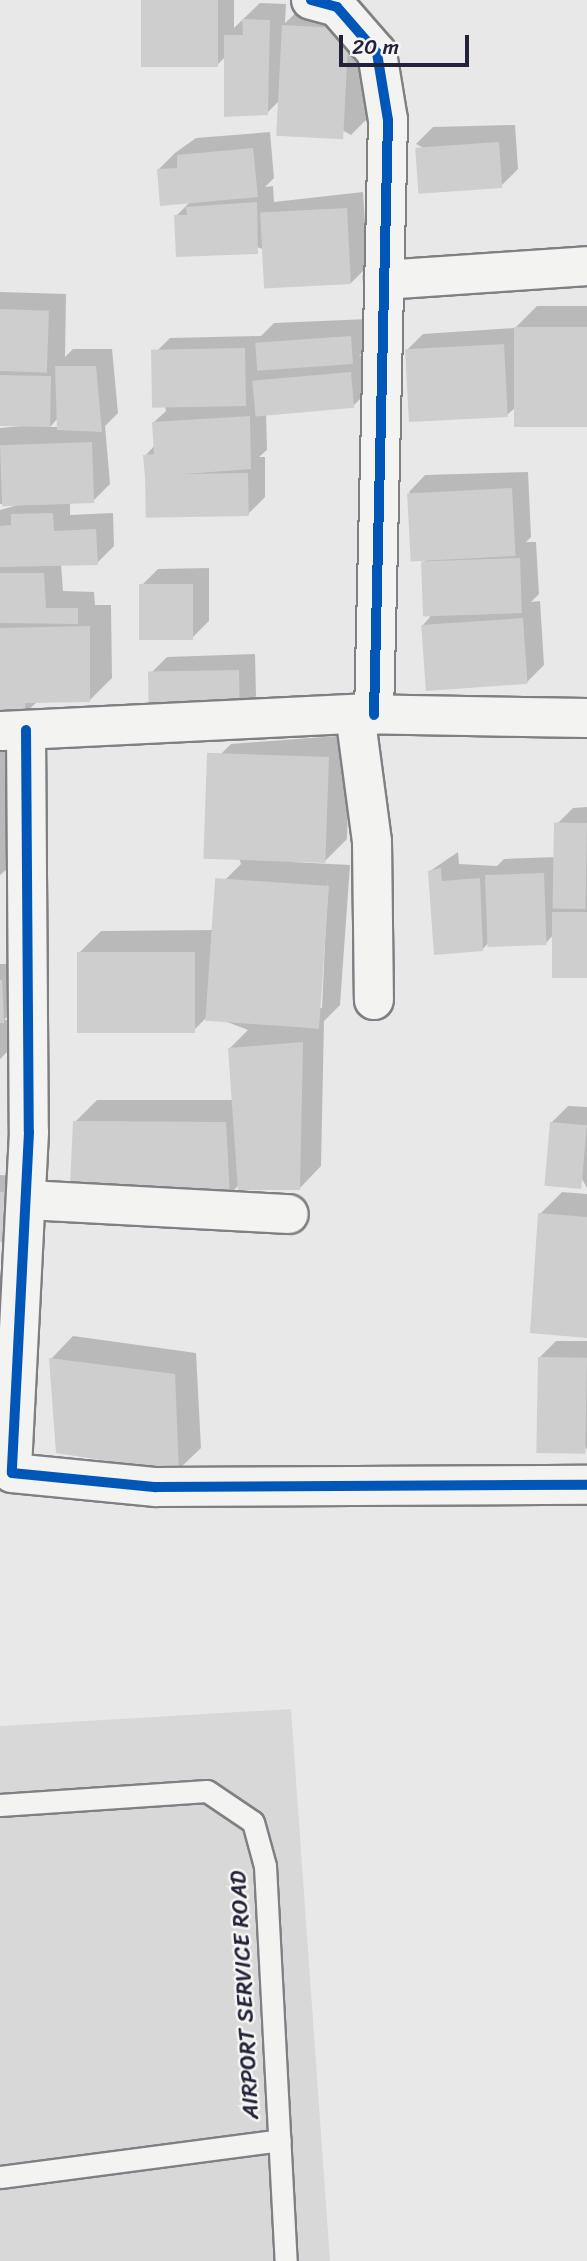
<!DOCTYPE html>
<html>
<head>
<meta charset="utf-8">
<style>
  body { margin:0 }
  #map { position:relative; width:587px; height:2261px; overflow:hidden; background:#e8e8e8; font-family:Sriracha,sans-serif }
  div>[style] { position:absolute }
  .built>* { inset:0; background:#d8d8d9 }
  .shadow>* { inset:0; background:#0003 }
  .building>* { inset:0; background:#cececf; transform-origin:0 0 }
  .roads { filter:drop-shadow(2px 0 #808084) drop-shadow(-2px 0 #808084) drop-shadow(0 2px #808084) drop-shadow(0 -2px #808084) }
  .service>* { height:21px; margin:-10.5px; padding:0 10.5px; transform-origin:10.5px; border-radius:10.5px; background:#f3f3f1 }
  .minor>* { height:38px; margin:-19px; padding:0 19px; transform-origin:19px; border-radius:19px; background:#f3f3f1 }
  .cycleway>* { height:10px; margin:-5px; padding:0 5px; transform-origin:5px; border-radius:5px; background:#0057b8 }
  span { translate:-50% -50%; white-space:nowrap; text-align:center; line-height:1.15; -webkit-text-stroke:5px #f6f6f2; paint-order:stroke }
  .street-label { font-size:23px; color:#22223b }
  .scale { position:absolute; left:339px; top:35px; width:130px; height:32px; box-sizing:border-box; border:4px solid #22223b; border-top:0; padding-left:9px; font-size:21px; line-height:24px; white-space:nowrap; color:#22223b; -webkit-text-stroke:5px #f6f6f2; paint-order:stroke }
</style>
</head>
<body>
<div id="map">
  <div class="built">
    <div style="clip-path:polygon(291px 1709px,330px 2261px,0 2261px,0 1726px)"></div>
  </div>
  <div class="shadow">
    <div style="clip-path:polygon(143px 0,234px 0,234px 28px,260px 3px,286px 4px,285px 23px,300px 9px,365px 12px,368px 118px,351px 135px,283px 97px,267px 113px,226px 56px,217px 65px)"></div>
    <div style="clip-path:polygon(515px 125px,518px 169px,501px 186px,416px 144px,433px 127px)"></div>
    <div style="clip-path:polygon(270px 132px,274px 178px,265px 187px,273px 186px,274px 202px,363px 192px,368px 266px,351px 283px,176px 216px,191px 201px,158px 170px,175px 153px,196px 138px)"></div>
    <div style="clip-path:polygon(evenodd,0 292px,66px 294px,65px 357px,73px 349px,112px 349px,118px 413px,105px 426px,110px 484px,93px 501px,70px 502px,70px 515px,113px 513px,114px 546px,97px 563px,61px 564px,63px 591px,94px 592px,95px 605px,111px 605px,112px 678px,90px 700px,38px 701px,25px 713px,0 713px,0 510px,25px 503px,0 504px,0 428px,45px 424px,0 424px,0 292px,58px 418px,59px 427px,50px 427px,58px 418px)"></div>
    <div style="clip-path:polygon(537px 306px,587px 306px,587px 426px,516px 407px,507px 415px,406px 351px,423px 334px,515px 328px)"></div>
    <div style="clip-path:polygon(368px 319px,369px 346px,359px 356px,368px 355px,370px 389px,353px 406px,266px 411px,267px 450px,259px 457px,265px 457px,265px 497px,248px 514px,147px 480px,153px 475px,145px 456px,155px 445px,153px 423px,166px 411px,153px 355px,170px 338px,261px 336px,274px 323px)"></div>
    <div style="clip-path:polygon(528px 472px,531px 537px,526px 542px,536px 542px,539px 594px,531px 602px,540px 601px,544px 665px,527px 682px,423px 625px,430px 617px,422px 564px,429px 557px,409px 492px,425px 475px)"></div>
    <div style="clip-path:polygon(209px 568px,209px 621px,192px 638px,141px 586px,158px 569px)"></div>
    <div style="clip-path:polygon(255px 654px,256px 696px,239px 713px,150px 674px,167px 657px)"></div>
    <div style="clip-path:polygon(evenodd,350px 735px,347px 839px,325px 861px,291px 862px,350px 865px,340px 1005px,324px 1021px,321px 1166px,299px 1189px,240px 1184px,229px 1195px,75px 1122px,97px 1100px,234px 1100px,230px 1048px,248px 1030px,209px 1015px,195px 1029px,79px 953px,101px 931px,214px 930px,216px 889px,241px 864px,209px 766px,231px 744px,350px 735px,328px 878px,322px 1008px,319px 1008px,328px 878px)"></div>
    <div style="clip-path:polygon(15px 741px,26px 853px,0 875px,0 743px)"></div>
    <div style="clip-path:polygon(587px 807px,587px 976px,554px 934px,546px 943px,490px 941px,482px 950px,430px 871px,458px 852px,459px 864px,497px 866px,504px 859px,556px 857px,556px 825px,573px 808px)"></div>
    <div style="clip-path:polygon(0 964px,19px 964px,20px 1004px,4px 1020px,11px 1020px,7px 1052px,0 1059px)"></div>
    <div style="clip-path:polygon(568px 1106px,587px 1107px,587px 1188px,551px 1123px)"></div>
    <div style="clip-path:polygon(0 1175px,32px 1177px,0 1240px)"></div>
    <div style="clip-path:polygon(562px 1192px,587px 1194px,587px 1336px,540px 1214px)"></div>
    <div style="clip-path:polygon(73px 1336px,196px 1353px,201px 1448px,178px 1470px,51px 1359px)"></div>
    <div style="clip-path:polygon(556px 1341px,587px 1341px,587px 1450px,539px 1358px)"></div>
  </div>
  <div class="building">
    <div style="left:141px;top:0;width:77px;height:67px"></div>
    <div style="clip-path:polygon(242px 19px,270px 20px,268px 115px,224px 117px,224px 35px,243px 35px)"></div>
    <div style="left:282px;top:25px;width:67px;height:111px;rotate:3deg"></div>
    <div style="left:499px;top:142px;width:46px;height:84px;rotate:86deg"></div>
    <div style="clip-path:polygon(253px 148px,258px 197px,160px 206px,157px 169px,177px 168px,177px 155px)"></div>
    <div style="clip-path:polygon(257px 202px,258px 254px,176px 257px,174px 215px,187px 215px,186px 207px)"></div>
    <div style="left:347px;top:208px;width:76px;height:87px;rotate:87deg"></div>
    <div style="left:0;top:309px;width:49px;height:62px;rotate:2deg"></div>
    <div style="left:514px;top:327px;width:73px;height:100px"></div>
    <div style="left:351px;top:336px;width:28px;height:96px;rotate:86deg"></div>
    <div style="left:504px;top:344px;width:73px;height:99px;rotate:87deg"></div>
    <div style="left:245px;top:348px;width:58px;height:94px;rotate:89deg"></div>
    <div style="clip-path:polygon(55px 366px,96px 366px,102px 432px,57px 430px)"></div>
    <div style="left:351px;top:372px;width:36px;height:99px;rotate:85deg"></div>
    <div style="left:0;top:375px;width:51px;height:51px;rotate:1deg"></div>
    <div style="clip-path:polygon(250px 416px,251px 469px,145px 477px,143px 455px,154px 454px,152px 422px)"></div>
    <div style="left:92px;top:442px;width:61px;height:92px;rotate:88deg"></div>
    <div style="left:248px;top:473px;width:43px;height:103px;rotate:89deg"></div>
    <div style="left:512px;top:488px;width:68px;height:105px;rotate:87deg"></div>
    <div style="clip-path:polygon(53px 513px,54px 531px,96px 529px,98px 565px,0 567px,0 526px,11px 525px,11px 514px)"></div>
    <div style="left:520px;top:558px;width:55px;height:99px;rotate:88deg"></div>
    <div style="clip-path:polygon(0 573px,44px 573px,46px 608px,78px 608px,78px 624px,0 623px)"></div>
    <div style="left:193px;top:584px;width:56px;height:54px;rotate:90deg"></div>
    <div style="left:523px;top:618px;width:66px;height:102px;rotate:86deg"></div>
    <div style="clip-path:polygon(90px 626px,90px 702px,25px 703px,26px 715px,0 714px,0 628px)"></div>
    <div style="left:239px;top:670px;width:45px;height:91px;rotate:89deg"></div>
    <div style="left:329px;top:757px;width:106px;height:122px;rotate:92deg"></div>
    <div style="left:587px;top:823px;width:86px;height:33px;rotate:91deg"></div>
    <div style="clip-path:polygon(441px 868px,442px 881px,480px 878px,483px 951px,434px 955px,428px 871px)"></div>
    <div style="left:544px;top:873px;width:72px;height:59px;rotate:88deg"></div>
    <div style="left:329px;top:886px;width:143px;height:114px;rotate:94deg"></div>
    <div style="left:587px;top:912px;width:66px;height:35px;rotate:90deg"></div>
    <div style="left:77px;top:952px;width:118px;height:81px"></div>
    <div style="clip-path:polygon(0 980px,2px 980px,4px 1023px,0 1023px)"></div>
    <div style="clip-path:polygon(303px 1042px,300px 1190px,238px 1190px,228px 1048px)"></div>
    <div style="clip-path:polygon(73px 1121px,226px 1122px,230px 1197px,70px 1187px)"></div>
    <div style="left:550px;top:1122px;width:37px;height:64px;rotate:5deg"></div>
    <div style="clip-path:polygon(0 1192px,16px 1193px,12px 1242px,0 1242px)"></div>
    <div style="clip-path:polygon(538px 1213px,587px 1217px,587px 1338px,530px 1333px)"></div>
    <div style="left:538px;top:1357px;width:49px;height:96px;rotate:1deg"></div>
    <div style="clip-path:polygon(49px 1358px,175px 1374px,179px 1472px,56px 1453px)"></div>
  </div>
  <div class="roads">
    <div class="service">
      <div style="left:0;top:1805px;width:207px;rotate:-3.9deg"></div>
      <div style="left:207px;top:1791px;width:55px;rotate:34deg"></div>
      <div style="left:253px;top:1822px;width:46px;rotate:74.7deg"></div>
      <div style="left:265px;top:1866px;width:396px;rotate:87deg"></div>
      <div style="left:0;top:2177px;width:282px;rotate:-7.5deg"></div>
    </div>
    <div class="minor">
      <div style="left:311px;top:0;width:27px;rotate:15deg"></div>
      <div style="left:337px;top:7px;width:61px;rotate:49deg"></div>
      <div style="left:377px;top:53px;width:68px;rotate:80.7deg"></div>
      <div style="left:388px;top:120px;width:595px;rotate:91.35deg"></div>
      <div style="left:384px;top:280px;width:203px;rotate:-3.9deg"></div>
      <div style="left:355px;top:714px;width:129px;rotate:82.4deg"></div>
      <div style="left:372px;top:842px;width:158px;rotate:89.3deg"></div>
      <div style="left:26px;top:730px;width:402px;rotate:89.6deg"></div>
      <div style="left:29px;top:1132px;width:341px;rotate:92.9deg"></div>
      <div style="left:12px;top:1473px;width:145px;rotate:5.6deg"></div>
      <div style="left:156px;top:1487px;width:431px;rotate:-0.3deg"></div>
      <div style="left:2px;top:731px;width:353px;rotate:-2.8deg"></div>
      <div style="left:355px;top:714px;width:232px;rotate:1deg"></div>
      <div style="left:28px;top:1200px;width:261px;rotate:3.1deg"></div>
    </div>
  </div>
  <div class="cycleway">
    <div style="left:311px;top:0;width:27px;rotate:15deg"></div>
    <div style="left:337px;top:7px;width:61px;rotate:49deg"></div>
    <div style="left:377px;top:53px;width:68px;rotate:80.7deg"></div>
    <div style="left:388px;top:120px;width:595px;rotate:91.35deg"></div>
    <div style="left:26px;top:730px;width:402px;rotate:89.6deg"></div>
    <div style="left:29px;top:1132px;width:341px;rotate:92.9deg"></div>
    <div style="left:12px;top:1473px;width:145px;rotate:5.6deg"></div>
    <div style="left:156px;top:1487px;width:431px;rotate:-0.3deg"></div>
  </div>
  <div class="street-label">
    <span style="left:245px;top:1995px;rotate:-93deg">AIRPORT SERVICE ROAD</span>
  </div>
  <div class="scale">20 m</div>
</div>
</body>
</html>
